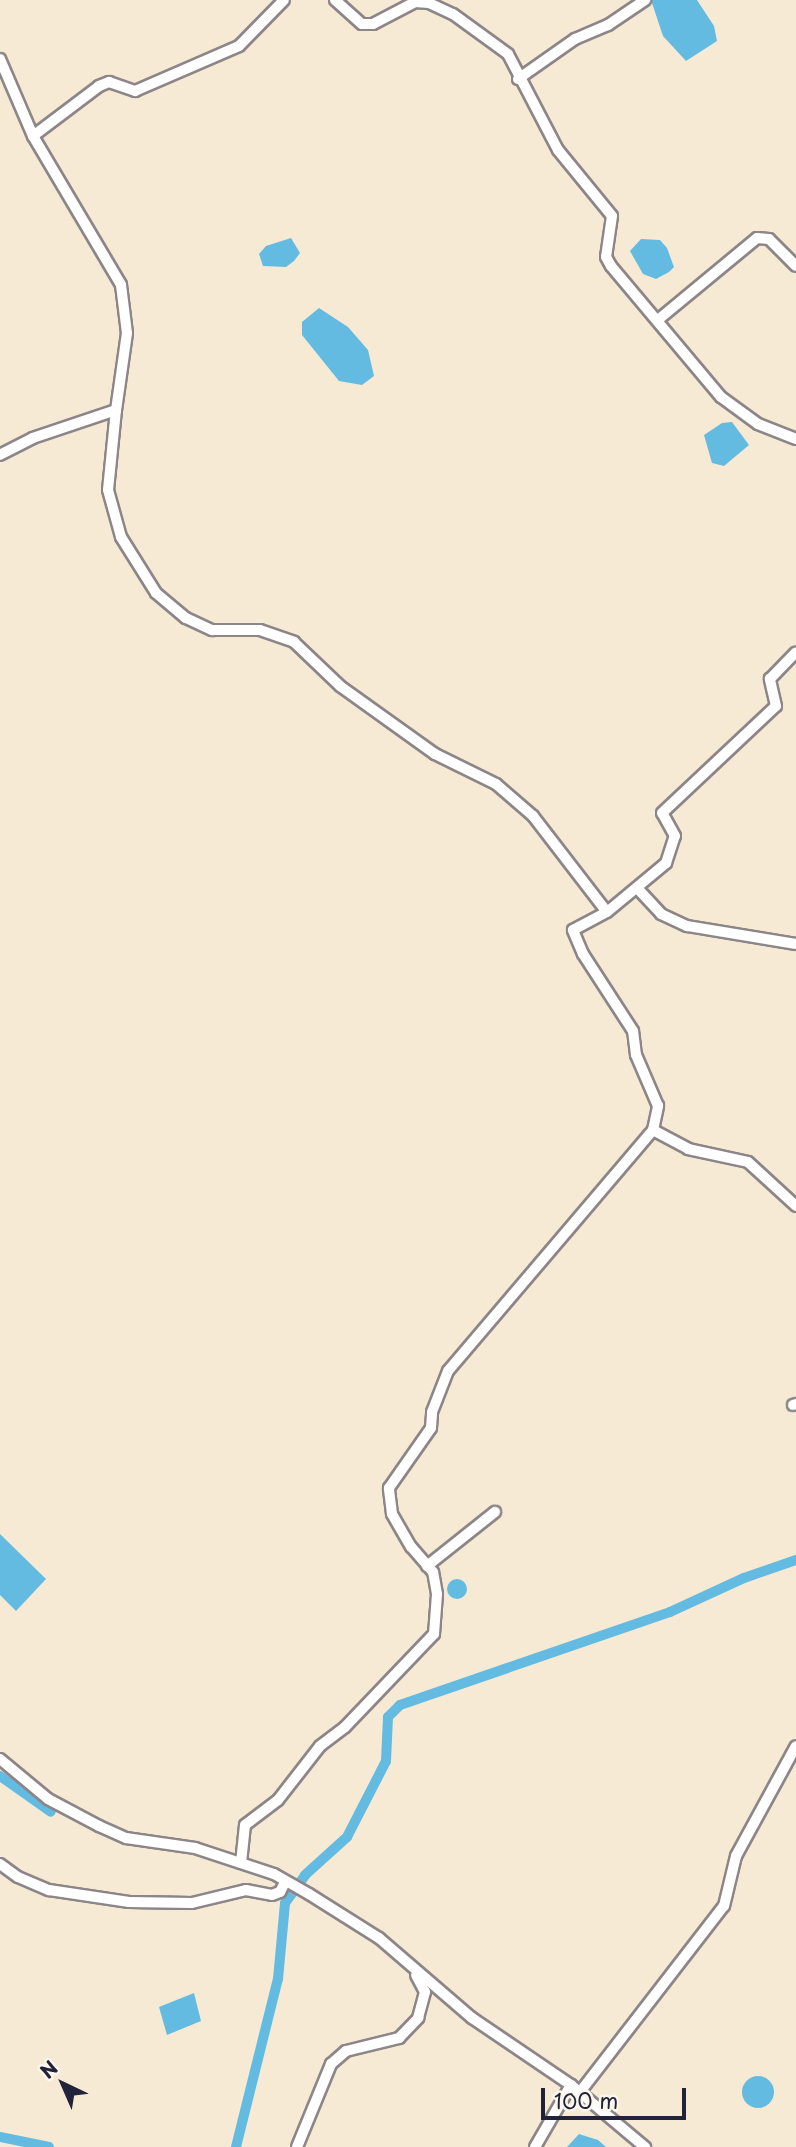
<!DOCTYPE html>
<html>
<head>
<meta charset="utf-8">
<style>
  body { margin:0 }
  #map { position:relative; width:796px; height:2147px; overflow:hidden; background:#f7ead5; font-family:"Playpen Sans",sans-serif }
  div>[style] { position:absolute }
  .water>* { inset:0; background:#63bbe1 }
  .round { border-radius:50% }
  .canal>* { height:10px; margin:-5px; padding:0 5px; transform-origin:5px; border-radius:5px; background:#63bbe1 }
  .roads { filter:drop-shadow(2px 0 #8c8688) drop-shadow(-2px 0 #8c8688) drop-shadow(0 2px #8c8688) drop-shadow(0 -2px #8c8688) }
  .street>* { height:10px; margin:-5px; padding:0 5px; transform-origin:5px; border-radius:5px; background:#fff }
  span { translate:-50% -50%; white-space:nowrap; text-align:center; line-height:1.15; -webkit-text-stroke:5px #fbf7ec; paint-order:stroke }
  .north { position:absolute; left:28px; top:2049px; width:70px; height:70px; -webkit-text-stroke:5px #fbf7ec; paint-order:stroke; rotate:316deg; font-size:19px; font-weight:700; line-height:28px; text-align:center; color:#22223b }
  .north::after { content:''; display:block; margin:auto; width:24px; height:32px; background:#22223b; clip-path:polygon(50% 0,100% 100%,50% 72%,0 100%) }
  .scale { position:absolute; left:541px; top:2088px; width:145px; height:32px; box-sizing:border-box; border:4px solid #22223b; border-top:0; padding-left:9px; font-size:21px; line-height:24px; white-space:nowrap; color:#22223b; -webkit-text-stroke:5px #fbf7ec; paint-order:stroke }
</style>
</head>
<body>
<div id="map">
  <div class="water">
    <div style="clip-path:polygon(697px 0,714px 26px,717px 41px,686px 61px,663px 36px,651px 0)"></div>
    <div style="clip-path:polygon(291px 238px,300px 253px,294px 261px,286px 267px,263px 266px,259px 254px,266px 246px)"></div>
    <div style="clip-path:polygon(641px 239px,660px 240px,667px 248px,674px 267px,669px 272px,656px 279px,643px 274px,630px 251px)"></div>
    <div style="clip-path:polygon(319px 308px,348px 327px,368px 350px,374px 376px,362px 385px,339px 381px,302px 335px,302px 322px)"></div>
    <div style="clip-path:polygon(732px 422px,749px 445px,724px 466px,712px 463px,704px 435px,722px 423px)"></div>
    <div style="clip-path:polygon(0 1534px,46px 1579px,16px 1611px,0 1595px)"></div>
    <div class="round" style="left:447px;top:1579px;width:20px;height:20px"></div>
    <div style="clip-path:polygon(194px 1993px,201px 2021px,167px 2035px,159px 2007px)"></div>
    <div class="round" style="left:742px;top:2076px;width:32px;height:32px"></div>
    <div style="clip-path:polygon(579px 2134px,598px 2140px,606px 2147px,567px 2147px)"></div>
  </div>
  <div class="canal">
    <div style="left:0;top:1776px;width:62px;rotate:35.2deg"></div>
    <div style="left:0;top:2137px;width:50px;rotate:11.5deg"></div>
    <div style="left:236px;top:2147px;width:173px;rotate:-76deg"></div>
    <div style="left:278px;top:1979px;width:76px;rotate:-84.7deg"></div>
    <div style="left:285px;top:1903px;width:34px;rotate:-54deg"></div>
    <div style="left:305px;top:1875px;width:57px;rotate:-42.1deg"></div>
    <div style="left:347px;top:1837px;width:85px;rotate:-62.8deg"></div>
    <div style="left:386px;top:1761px;width:44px;rotate:-87.4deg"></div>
    <div style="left:388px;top:1717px;width:17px;rotate:-45deg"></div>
    <div style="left:400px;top:1705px;width:286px;rotate:-19deg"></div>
    <div style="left:670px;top:1612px;width:81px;rotate:-24.7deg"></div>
    <div style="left:744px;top:1578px;width:55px;rotate:-19.1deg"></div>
  </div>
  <div class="roads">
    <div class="street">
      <div style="left:335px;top:0;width:36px;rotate:42deg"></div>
      <div style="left:362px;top:24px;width:11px"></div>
      <div style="left:373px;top:24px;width:47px;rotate:-27.6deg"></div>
      <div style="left:415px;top:2px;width:14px;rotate:4deg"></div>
      <div style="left:429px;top:3px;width:26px;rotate:25deg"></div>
      <div style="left:453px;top:14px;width:68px;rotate:36deg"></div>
      <div style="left:508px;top:54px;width:108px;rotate:62.5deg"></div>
      <div style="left:558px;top:150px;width:85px;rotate:50.7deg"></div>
      <div style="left:612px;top:216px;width:41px;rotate:98.3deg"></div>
      <div style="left:606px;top:257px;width:10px;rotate:61deg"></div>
      <div style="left:611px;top:266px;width:171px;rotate:50deg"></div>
      <div style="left:721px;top:397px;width:46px;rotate:36.1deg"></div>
      <div style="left:758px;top:424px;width:41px;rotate:21.5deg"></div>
      <div style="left:0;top:59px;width:84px;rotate:66.8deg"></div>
      <div style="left:33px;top:136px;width:173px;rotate:59.4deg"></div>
      <div style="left:121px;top:285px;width:48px;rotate:82.9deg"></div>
      <div style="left:127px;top:333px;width:78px;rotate:98.1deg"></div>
      <div style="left:116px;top:410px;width:88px;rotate:161.4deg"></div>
      <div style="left:33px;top:438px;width:37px;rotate:153deg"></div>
      <div style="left:518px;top:79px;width:70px;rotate:-35.1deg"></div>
      <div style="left:575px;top:39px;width:36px;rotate:-23deg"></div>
      <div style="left:608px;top:25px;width:45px;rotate:-34deg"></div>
      <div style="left:33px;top:136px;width:83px;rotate:-37.1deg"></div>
      <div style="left:99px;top:86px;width:11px;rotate:-22deg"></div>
      <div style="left:109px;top:82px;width:28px;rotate:19deg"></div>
      <div style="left:135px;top:91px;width:113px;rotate:-23.4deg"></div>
      <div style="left:239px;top:46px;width:64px;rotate:-45.6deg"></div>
      <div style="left:659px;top:319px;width:127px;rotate:-39.6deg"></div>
      <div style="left:757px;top:238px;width:12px;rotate:5deg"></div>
      <div style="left:769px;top:239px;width:38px;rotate:45deg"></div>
      <div style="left:116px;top:410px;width:80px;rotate:95.7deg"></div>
      <div style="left:108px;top:490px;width:49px;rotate:74.5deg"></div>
      <div style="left:121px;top:537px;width:66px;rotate:58deg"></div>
      <div style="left:156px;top:593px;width:39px;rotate:40deg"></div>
      <div style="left:186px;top:618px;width:29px;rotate:25deg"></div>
      <div style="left:212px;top:630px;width:48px"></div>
      <div style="left:260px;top:630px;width:36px;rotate:19deg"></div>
      <div style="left:294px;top:642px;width:64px;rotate:43.7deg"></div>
      <div style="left:340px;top:686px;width:117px;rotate:35.6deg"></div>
      <div style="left:435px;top:754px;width:68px;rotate:26.2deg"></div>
      <div style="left:496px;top:784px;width:49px;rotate:40.9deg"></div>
      <div style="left:533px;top:816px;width:121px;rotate:52.4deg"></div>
      <div style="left:638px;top:889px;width:34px;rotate:47deg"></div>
      <div style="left:661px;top:914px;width:29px;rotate:25deg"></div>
      <div style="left:687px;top:926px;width:110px;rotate:9.4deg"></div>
      <div style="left:653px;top:1130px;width:25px;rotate:-78deg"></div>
      <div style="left:658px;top:1106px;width:56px;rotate:-113.3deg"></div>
      <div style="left:636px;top:1055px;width:24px;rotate:-97deg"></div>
      <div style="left:633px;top:1031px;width:92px;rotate:-123deg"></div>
      <div style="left:583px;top:954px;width:26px;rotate:-113deg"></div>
      <div style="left:573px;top:930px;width:38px;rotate:-28deg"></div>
      <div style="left:607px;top:912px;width:77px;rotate:-39.7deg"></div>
      <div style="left:666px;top:863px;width:28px;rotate:-72deg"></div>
      <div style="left:675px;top:836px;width:26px;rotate:-119deg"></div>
      <div style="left:662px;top:813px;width:156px;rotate:-43.2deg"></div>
      <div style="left:776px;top:706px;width:28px;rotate:-103deg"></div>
      <div style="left:770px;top:679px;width:37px;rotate:-46deg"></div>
      <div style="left:793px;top:1405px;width:3px;rotate:-18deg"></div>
      <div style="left:427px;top:1566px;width:87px;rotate:-38.5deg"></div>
      <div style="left:0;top:1759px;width:62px;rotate:39.8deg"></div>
      <div style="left:48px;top:1799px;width:58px;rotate:27.9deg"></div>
      <div style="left:99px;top:1826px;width:30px;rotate:24deg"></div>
      <div style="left:126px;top:1838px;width:70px;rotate:8.2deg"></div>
      <div style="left:195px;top:1848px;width:83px;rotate:18.2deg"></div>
      <div style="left:274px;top:1874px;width:40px;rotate:29.7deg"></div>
      <div style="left:309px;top:1894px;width:83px;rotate:32.2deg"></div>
      <div style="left:379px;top:1938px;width:123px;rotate:40.7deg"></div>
      <div style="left:472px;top:2018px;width:120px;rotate:34.1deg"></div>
      <div style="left:571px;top:2085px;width:97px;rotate:40deg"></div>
      <div style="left:241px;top:1863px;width:38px;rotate:-84deg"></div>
      <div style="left:245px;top:1825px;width:41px;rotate:-37.1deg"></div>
      <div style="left:278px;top:1800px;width:68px;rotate:-52.1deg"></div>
      <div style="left:320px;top:1746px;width:31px;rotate:-37deg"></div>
      <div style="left:345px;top:1727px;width:129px;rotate:-46.3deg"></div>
      <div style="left:434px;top:1634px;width:40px;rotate:-85.7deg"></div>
      <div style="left:437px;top:1594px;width:22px;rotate:-100deg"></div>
      <div style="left:433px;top:1572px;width:33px;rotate:-131deg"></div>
      <div style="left:411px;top:1547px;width:38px;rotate:-120deg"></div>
      <div style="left:392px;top:1514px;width:26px;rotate:-97deg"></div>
      <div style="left:389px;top:1488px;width:73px;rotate:-55deg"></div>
      <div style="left:431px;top:1428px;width:16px;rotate:-86deg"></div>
      <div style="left:432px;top:1412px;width:44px;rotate:-68.7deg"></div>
      <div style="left:448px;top:1371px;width:316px;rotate:-49.6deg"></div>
      <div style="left:653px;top:1130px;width:40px;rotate:28deg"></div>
      <div style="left:688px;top:1149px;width:61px;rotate:12.2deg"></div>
      <div style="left:748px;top:1162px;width:65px;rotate:42.5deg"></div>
      <div style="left:0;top:1864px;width:22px;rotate:36deg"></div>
      <div style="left:18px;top:1877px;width:34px;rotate:23deg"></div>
      <div style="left:49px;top:1890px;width:81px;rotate:8.5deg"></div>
      <div style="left:129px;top:1902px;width:63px;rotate:0.9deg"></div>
      <div style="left:192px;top:1903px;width:56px;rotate:-13.5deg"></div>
      <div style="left:246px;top:1890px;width:26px;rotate:11deg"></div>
      <div style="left:272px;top:1895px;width:9px;rotate:-21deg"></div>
      <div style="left:280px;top:1892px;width:11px;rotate:-63deg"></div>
      <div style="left:580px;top:2092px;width:235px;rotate:-52.3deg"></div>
      <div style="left:724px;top:1906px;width:51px;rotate:-76.5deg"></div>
      <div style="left:736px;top:1856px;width:125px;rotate:-61.4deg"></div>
      <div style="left:297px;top:2147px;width:90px;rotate:-67.7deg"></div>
      <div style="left:331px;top:2064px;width:20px;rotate:-41deg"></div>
      <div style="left:346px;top:2051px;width:55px;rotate:-13.8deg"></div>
      <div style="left:399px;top:2038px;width:28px;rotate:-46deg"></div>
      <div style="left:418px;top:2018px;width:27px;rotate:-75deg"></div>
      <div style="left:425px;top:1992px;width:19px;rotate:-118deg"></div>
      <div style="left:535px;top:2147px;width:72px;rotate:-59.9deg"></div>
    </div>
  </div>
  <div class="north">N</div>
  <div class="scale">100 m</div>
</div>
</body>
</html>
